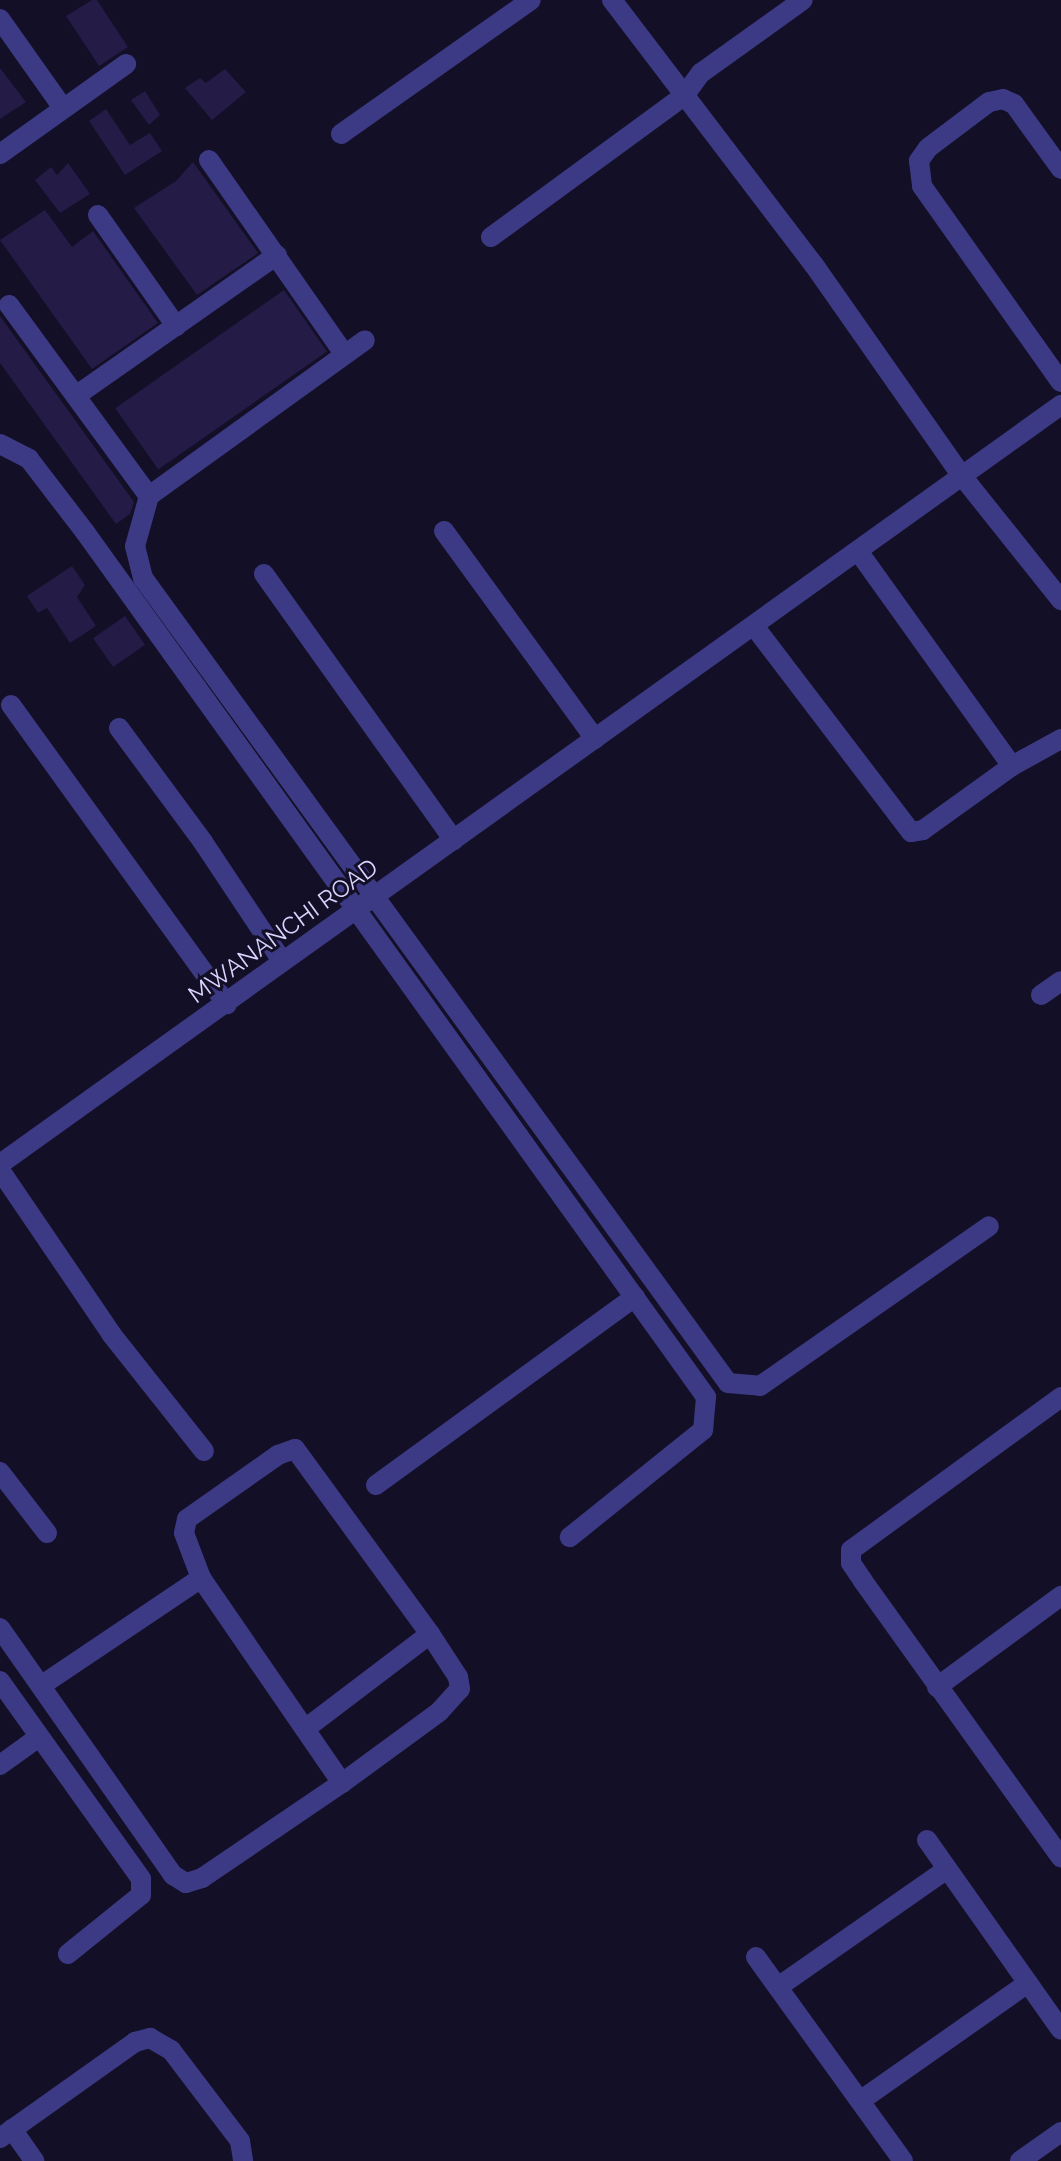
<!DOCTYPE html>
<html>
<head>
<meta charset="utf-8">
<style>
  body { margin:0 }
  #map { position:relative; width:1061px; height:2161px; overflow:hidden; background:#130f26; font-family:Raleway,sans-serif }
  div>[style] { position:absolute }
  .building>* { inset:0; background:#241b47; transform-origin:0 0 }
  .minor>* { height:20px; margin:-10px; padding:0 10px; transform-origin:10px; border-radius:10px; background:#3d3a85 }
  span { translate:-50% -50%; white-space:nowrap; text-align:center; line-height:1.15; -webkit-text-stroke:6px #130f26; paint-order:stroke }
  .street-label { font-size:24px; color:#d9d4ff }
</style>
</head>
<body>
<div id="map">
  <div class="building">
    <div style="clip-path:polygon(92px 0,97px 0,128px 47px,99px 66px,66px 16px)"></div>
    <div style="clip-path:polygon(0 68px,26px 102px,0 119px)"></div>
    <div style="clip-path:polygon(225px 69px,246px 92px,212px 120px,185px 88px,200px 78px,206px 83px)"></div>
    <div style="clip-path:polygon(145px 91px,160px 115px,149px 125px,131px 100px)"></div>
    <div style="clip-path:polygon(106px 109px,130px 145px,150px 133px,162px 151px,125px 175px,89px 121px)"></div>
    <div style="clip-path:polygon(193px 162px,258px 253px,197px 295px,134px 208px,176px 181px)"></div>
    <div style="clip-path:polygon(68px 163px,90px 194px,60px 213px,35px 180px,51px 167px,57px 175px)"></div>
    <div style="clip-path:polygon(45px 210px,72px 247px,93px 231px,158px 323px,92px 369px,0 240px)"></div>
    <div style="left:284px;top:290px;width:75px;height:206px;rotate:55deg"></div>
    <div style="clip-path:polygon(0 316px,134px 502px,130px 514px,116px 524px,0 363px)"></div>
    <div style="clip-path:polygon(72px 566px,85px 585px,77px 597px,96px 626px,70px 643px,47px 608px,38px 613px,27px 596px)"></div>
    <div style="left:125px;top:616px;width:35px;height:39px;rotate:55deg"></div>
  </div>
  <div class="minor">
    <div style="left:612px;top:0;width:333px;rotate:52.7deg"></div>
    <div style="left:814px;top:265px;width:258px;rotate:55deg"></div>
    <div style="left:962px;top:476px;width:159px;rotate:51.4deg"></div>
    <div style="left:0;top:19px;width:109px;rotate:54.7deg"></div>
    <div style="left:341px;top:134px;width:232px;rotate:-35.2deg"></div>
    <div style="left:0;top:154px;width:155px;rotate:-35.5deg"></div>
    <div style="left:209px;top:160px;width:234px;rotate:55.1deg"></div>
    <div style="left:1061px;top:169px;width:80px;rotate:-125.9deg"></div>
    <div style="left:1014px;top:104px;width:12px;rotate:-156deg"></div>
    <div style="left:1003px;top:99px;width:14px;rotate:168deg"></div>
    <div style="left:989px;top:102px;width:76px;rotate:143deg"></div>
    <div style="left:928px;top:148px;width:16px;rotate:125deg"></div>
    <div style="left:919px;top:161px;width:25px;rotate:83deg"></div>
    <div style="left:922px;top:186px;width:240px;rotate:54.7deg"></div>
    <div style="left:98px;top:215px;width:136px;rotate:54.9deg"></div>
    <div style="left:491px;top:237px;width:239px;rotate:-36.2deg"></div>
    <div style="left:684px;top:96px;width:29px;rotate:-54deg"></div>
    <div style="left:701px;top:73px;width:125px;rotate:-35.6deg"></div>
    <div style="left:9px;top:305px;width:237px;rotate:53.8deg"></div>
    <div style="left:149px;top:496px;width:52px;rotate:105.6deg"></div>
    <div style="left:135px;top:546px;width:33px;rotate:76deg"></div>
    <div style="left:143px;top:578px;width:995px;rotate:53.99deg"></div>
    <div style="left:728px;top:1383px;width:32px;rotate:5deg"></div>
    <div style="left:760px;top:1386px;width:279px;rotate:-34.9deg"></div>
    <div style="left:77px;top:395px;width:244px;rotate:-35deg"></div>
    <div style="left:0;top:444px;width:33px;rotate:27deg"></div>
    <div style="left:29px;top:459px;width:92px;rotate:52.5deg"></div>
    <div style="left:85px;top:532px;width:1065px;rotate:54.32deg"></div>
    <div style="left:706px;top:1397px;width:33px;rotate:95deg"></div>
    <div style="left:703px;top:1430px;width:171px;rotate:141.2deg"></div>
    <div style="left:149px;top:496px;width:266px;rotate:-35.8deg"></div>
    <div style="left:444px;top:531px;width:257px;rotate:54deg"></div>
    <div style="left:858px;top:551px;width:264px;rotate:54.4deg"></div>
    <div style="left:264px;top:574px;width:327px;rotate:54.5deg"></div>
    <div style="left:754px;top:626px;width:259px;rotate:52.7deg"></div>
    <div style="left:911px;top:832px;width:12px;rotate:-9deg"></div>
    <div style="left:923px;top:830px;width:110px;rotate:-35.7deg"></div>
    <div style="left:1012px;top:766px;width:56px;rotate:-28.9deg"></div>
    <div style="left:11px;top:705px;width:369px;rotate:54.2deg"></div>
    <div style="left:119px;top:728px;width:142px;rotate:53.6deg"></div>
    <div style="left:203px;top:842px;width:143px;rotate:56.4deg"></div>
    <div style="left:1041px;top:995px;width:24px;rotate:-35deg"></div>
    <div style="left:0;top:1164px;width:1305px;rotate:-35.58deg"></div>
    <div style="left:0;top:1170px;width:199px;rotate:55.8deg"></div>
    <div style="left:112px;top:1335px;width:148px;rotate:51.6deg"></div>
    <div style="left:1061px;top:1397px;width:260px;rotate:143.9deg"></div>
    <div style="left:851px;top:1550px;width:13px;rotate:90deg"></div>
    <div style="left:851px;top:1563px;width:22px;rotate:56deg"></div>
    <div style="left:863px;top:1581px;width:340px;rotate:54.4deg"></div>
    <div style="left:0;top:1472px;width:77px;rotate:52.4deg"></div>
    <div style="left:376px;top:1485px;width:320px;rotate:-36deg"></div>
    <div style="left:0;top:1628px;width:302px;rotate:55deg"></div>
    <div style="left:173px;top:1875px;width:15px;rotate:32deg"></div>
    <div style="left:186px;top:1883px;width:17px;rotate:-17deg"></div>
    <div style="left:202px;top:1878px;width:169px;rotate:-34.2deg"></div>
    <div style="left:342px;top:1783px;width:120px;rotate:-36.2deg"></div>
    <div style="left:439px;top:1712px;width:31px;rotate:-48deg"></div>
    <div style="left:460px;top:1689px;width:12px;rotate:-99deg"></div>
    <div style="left:458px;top:1677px;width:51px;rotate:-123.1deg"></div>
    <div style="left:430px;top:1634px;width:229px;rotate:-126.1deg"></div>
    <div style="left:295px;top:1449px;width:18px;rotate:161deg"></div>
    <div style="left:278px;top:1455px;width:111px;rotate:144.9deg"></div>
    <div style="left:187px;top:1519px;width:14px;rotate:102deg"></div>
    <div style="left:184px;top:1533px;width:48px;rotate:69.3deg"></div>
    <div style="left:201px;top:1578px;width:249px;rotate:55.5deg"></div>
    <div style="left:0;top:1681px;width:243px;rotate:54.5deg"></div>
    <div style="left:141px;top:1879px;width:16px;rotate:90deg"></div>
    <div style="left:141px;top:1895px;width:94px;rotate:141.1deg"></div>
    <div style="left:42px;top:1685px;width:192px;rotate:-33.9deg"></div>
    <div style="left:937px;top:1687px;width:154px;rotate:-36.3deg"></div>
    <div style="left:305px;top:1729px;width:157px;rotate:-37.2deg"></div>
    <div style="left:0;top:1765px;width:48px;rotate:-35.7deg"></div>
    <div style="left:927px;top:1840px;width:232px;rotate:54.8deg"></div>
    <div style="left:756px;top:1957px;width:251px;rotate:54.2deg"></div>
    <div style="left:778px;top:1987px;width:206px;rotate:-34.9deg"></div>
    <div style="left:860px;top:2101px;width:205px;rotate:-35.1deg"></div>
    <div style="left:12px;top:2129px;width:39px;rotate:55deg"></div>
    <div style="left:0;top:2138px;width:166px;rotate:-35.4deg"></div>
    <div style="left:135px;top:2042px;width:16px;rotate:-15deg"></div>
    <div style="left:150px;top:2038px;width:24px;rotate:30deg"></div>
    <div style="left:171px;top:2050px;width:114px;rotate:52.8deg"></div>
    <div style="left:240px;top:2141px;width:20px;rotate:81deg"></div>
    <div style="left:1020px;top:2161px;width:50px;rotate:-35.3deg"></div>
  </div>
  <div class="street-label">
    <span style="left:283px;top:931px;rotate:-36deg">MWANANCHI ROAD</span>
  </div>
</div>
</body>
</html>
